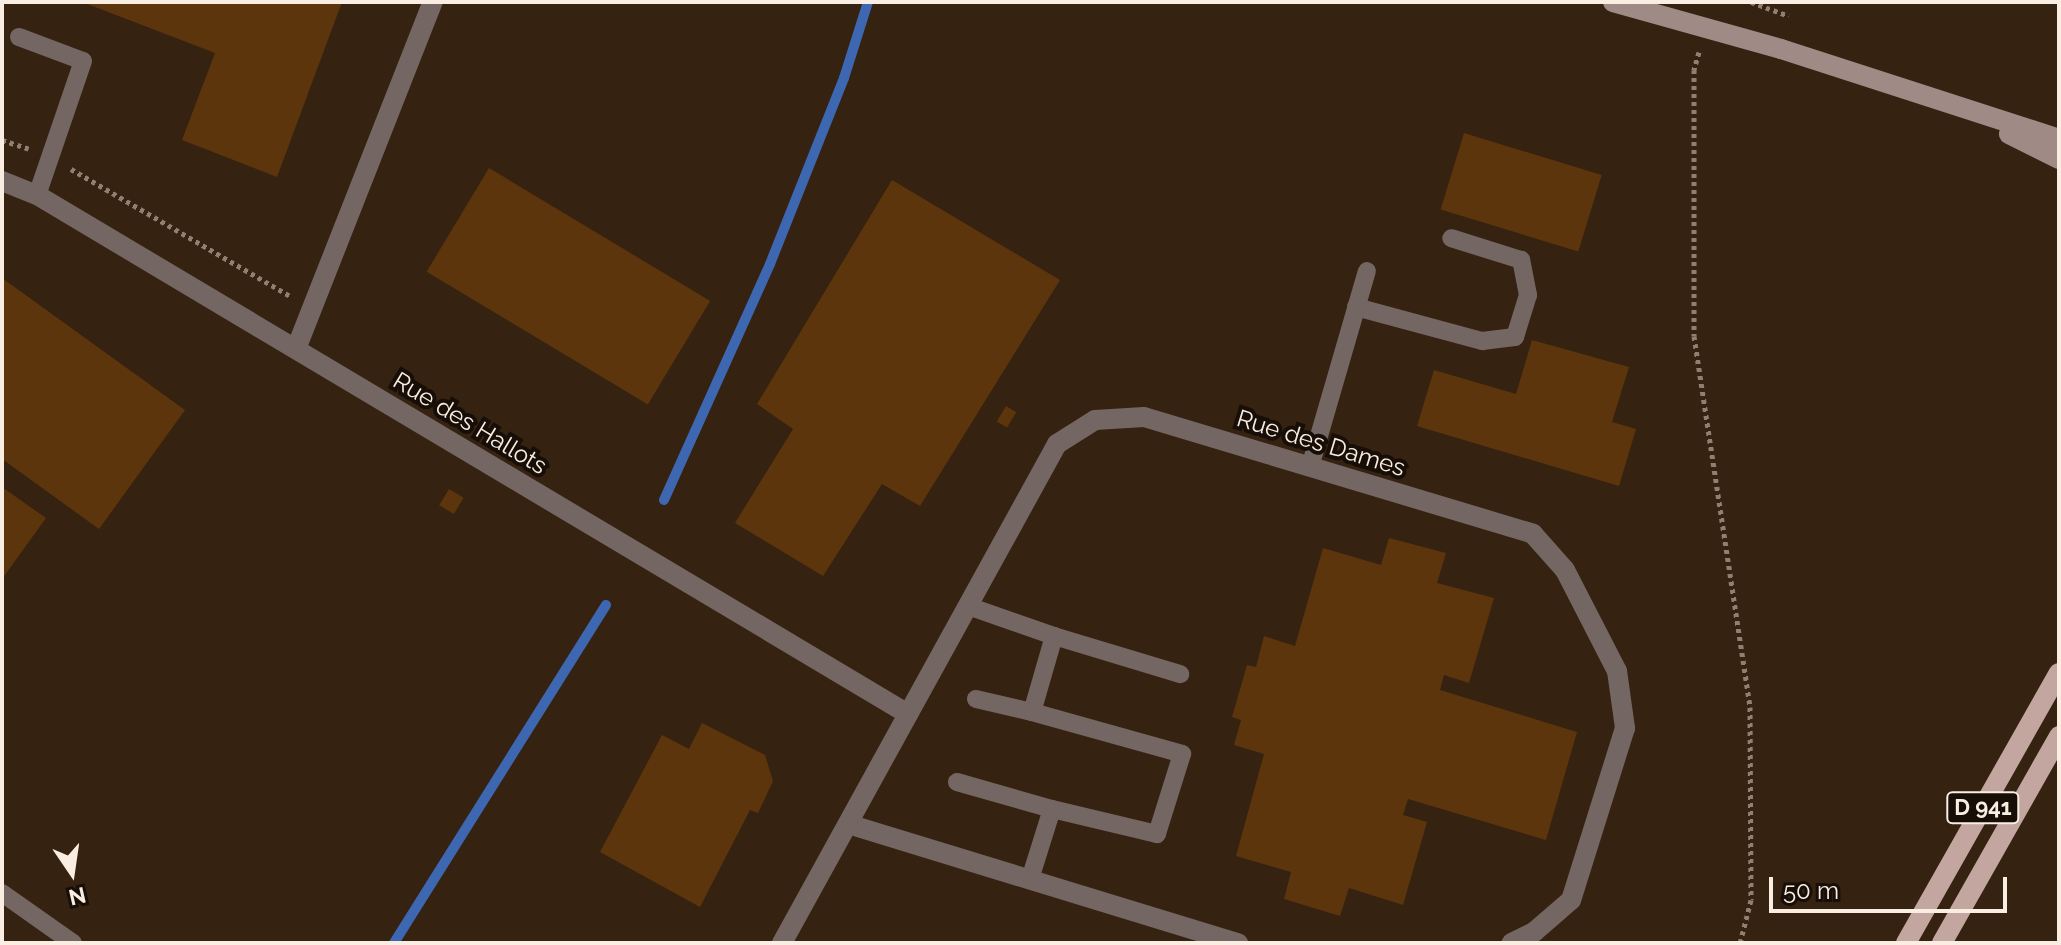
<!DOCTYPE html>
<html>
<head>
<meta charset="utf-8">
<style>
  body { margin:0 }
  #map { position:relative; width:2061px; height:945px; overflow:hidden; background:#352211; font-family:Raleway,sans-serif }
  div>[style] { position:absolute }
  .stream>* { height:10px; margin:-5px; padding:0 5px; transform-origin:5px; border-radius:5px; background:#3e67b1 }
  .building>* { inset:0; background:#5c350d; transform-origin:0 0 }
  .path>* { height:5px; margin-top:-2.5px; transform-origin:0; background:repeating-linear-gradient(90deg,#918072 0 4px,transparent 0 8px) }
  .lane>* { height:18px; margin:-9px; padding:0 9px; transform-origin:9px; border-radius:9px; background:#746663 }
  .street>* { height:20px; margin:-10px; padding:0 10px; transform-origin:10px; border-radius:10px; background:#746663 }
  .secondary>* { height:20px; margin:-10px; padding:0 10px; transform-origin:10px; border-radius:10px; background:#a08a85 }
  .primary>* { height:20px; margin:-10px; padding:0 10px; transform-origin:10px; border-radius:10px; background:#c2a69f }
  span { translate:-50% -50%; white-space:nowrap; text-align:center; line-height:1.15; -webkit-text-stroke:8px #160e07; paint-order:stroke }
  .shield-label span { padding:2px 6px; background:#160e07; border:2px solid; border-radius:6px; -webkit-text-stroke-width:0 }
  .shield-label { font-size:22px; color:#faede2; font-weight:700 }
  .street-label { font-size:24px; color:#faede2 }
  .frame { position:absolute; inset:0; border:4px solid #faede2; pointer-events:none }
  .north { position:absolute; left:32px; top:833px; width:80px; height:80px; -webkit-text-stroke:6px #160e07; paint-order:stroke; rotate:167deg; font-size:22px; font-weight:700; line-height:32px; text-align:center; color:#faede2 }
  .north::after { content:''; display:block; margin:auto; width:28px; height:36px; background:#faede2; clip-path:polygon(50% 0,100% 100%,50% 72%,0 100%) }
  .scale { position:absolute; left:1769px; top:877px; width:238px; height:36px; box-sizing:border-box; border:4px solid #faede2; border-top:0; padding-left:10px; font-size:24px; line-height:28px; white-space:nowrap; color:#faede2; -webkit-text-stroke:6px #160e07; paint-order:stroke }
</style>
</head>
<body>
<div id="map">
  <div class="stream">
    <div style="left:664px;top:500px;width:259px;rotate:-65.8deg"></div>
    <div style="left:770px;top:264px;width:200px;rotate:-68.3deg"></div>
    <div style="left:844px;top:78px;width:80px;rotate:-72.5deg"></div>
    <div style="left:394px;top:943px;width:399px;rotate:-57.9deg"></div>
  </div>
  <div class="building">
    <div style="clip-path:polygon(82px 2px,342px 2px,277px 177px,182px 140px,215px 53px)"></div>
    <div style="left:1464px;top:133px;width:144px;height:80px;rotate:17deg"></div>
    <div style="left:489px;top:168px;width:258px;height:121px;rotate:31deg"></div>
    <div style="clip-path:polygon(892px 180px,1060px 280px,920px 506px,882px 484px,823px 576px,735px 523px,793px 429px,757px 404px)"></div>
    <div style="clip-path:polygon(2px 278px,185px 410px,99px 529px,2px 459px)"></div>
    <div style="clip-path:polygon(1532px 340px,1629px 367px,1612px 422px,1636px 429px,1619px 486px,1417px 426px,1434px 370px,1516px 394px)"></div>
    <div style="left:1006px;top:406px;width:12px;height:18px;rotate:31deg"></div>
    <div style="clip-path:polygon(2px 487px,46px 518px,2px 579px)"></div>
    <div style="left:449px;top:489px;width:17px;height:19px;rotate:31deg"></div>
    <div style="clip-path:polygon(1389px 538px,1446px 553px,1437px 583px,1494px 598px,1469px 683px,1444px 675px,1440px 690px,1577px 732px,1546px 840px,1408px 799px,1403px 815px,1427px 822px,1403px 905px,1349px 888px,1340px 916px,1284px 899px,1291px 872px,1236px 856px,1264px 754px,1234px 745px,1241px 720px,1232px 717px,1247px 665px,1256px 667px,1264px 636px,1295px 646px,1323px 548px,1381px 565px)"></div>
    <div style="clip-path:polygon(702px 723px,765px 755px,773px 781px,758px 813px,750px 810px,700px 907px,600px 852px,662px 735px,689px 749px)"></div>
  </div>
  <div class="path">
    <div style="left:1751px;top:2px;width:40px;rotate:20.2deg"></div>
    <div style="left:1699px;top:52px;width:19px;rotate:106deg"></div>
    <div style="left:1694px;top:70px;width:266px;rotate:90deg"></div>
    <div style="left:1694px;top:336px;width:375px;rotate:81.4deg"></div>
    <div style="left:1750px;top:707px;width:193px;rotate:89.7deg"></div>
    <div style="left:1751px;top:900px;width:44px;rotate:104.3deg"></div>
    <div style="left:2px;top:140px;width:28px;rotate:18deg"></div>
    <div style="left:71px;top:169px;width:253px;rotate:30.1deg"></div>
  </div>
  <div class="lane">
    <div style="left:19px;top:37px;width:68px;rotate:20.6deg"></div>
    <div style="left:83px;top:61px;width:142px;rotate:108.9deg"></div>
    <div style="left:1356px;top:307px;width:131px;rotate:15.1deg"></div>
    <div style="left:1482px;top:341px;width:33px;rotate:-7deg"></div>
    <div style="left:1515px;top:337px;width:44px;rotate:-72.8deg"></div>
    <div style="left:1528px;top:295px;width:36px;rotate:-101deg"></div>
    <div style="left:1521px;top:260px;width:73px;rotate:-162.6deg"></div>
    <div style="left:1310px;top:467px;width:204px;rotate:-73.8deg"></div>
    <div style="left:968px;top:606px;width:91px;rotate:19.2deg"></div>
    <div style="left:1054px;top:636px;width:79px;rotate:106.1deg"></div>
    <div style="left:1032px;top:712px;width:156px;rotate:15.6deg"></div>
    <div style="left:1182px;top:754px;width:84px;rotate:107.4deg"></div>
    <div style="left:1157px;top:834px;width:108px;rotate:-166.6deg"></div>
    <div style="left:1052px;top:809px;width:73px;rotate:107.4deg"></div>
    <div style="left:1054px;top:636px;width:132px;rotate:16.8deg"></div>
    <div style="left:976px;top:699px;width:57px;rotate:13.1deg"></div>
    <div style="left:957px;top:782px;width:99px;rotate:15.9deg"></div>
    <div style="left:2px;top:893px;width:87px;rotate:35.2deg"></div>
  </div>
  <div class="street">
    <div style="left:2px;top:181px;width:38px;rotate:22deg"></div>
    <div style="left:37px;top:195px;width:1014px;rotate:30.79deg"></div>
    <div style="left:296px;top:349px;width:373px;rotate:-68.5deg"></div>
    <div style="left:848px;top:824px;width:408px;rotate:17deg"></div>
    <div style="left:782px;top:943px;width:570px;rotate:-61.14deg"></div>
    <div style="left:1057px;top:444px;width:45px;rotate:-32.3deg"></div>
    <div style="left:1095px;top:420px;width:49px;rotate:-3.5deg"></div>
    <div style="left:1144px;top:417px;width:406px;rotate:16.7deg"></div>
    <div style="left:1533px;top:534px;width:48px;rotate:48.4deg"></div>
    <div style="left:1565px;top:570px;width:114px;rotate:62.8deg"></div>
    <div style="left:1617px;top:671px;width:58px;rotate:82deg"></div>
    <div style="left:1625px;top:728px;width:180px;rotate:107.4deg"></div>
    <div style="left:1571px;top:900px;width:49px;rotate:139.1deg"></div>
    <div style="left:1534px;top:932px;width:25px;rotate:154deg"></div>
  </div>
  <div class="secondary">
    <div style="left:1613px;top:2px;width:174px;rotate:15.6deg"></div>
    <div style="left:1781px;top:49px;width:292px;rotate:17.9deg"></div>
    <div style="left:2009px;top:134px;width:56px;rotate:26.6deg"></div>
  </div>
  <div class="primary">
    <div style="left:1906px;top:943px;width:310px;rotate:-60.5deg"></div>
    <div style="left:1942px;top:943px;width:238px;rotate:-60.5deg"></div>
  </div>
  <div class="shield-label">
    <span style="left:1983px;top:808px">D 941</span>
  </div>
  <div class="street-label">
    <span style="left:470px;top:423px;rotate:31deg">Rue des Hallots</span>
    <span style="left:1321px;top:443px;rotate:17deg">Rue des Dames</span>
  </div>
  <div class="frame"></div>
  <div class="north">N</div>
  <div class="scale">50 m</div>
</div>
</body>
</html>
